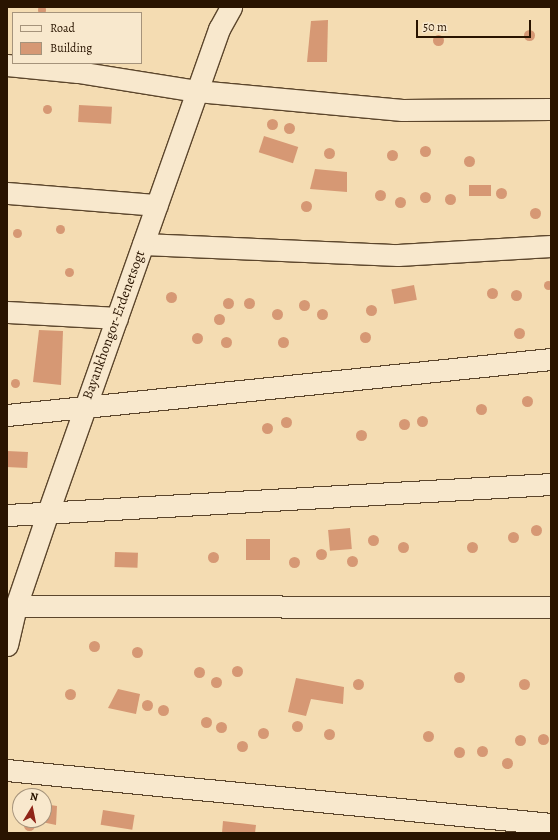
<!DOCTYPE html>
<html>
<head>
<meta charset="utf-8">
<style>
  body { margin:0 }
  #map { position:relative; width:558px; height:840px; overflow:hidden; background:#f4dcb2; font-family:Alegreya,serif }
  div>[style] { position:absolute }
  .building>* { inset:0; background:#d69874; transform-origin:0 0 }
  .round { border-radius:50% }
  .roads { filter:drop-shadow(1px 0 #5c462c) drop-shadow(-1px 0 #5c462c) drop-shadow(0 1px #5c462c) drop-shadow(0 -1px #5c462c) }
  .minor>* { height:21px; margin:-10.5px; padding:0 10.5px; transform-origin:10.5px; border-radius:10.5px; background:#f8e8cd }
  span { translate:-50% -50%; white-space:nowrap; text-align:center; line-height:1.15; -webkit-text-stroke:3px #f8e8cd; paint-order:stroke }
  .street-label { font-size:14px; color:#291400 }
  .frame { position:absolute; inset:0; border:8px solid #291400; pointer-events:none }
  .legend { position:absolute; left:12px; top:12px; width:130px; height:52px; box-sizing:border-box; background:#f8e8cd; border:1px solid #a5937b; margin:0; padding:5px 7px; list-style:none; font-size:12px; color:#291400 }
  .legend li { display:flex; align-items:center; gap:8px; height:20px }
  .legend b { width:20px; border:1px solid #a5937b }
  .north { position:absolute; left:12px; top:788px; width:40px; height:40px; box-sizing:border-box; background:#f8e8cd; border:1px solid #a5937b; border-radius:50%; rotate:10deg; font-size:11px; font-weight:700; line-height:16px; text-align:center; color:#291400 }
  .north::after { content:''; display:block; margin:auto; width:14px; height:18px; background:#8f2418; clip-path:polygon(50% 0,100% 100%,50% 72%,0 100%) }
  .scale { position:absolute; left:416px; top:20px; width:115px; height:18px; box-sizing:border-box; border:2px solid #291400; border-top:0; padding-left:5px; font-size:12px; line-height:14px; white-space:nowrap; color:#291400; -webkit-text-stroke:3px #f8e8cd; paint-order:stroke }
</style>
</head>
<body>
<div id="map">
  <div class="building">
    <div class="round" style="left:38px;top:6px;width:8px;height:8px"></div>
    <div style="clip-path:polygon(328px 20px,327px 62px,307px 62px,311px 21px)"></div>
    <div class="round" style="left:523.5px;top:29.5px;width:11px;height:11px"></div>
    <div class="round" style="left:432.5px;top:34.5px;width:11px;height:11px"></div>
    <div class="round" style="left:42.5px;top:104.5px;width:9px;height:9px"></div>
    <div style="left:79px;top:105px;width:33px;height:17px;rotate:3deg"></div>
    <div class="round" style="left:266.5px;top:118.5px;width:11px;height:11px"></div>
    <div class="round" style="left:283.5px;top:122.5px;width:11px;height:11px"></div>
    <div style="left:264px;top:136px;width:36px;height:17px;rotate:18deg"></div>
    <div class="round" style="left:419.5px;top:145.5px;width:11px;height:11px"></div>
    <div class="round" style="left:323.5px;top:147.5px;width:11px;height:11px"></div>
    <div class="round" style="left:386.5px;top:149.5px;width:11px;height:11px"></div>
    <div class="round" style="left:463.5px;top:155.5px;width:11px;height:11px"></div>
    <div style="clip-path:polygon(315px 169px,347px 172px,347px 192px,310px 189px)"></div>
    <div style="left:469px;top:185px;width:22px;height:11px"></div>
    <div class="round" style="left:495.5px;top:187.5px;width:11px;height:11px"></div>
    <div class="round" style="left:374.5px;top:189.5px;width:11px;height:11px"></div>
    <div class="round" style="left:419.5px;top:191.5px;width:11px;height:11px"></div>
    <div class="round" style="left:444.5px;top:193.5px;width:11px;height:11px"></div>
    <div class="round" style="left:394.5px;top:196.5px;width:11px;height:11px"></div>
    <div class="round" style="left:300.5px;top:200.5px;width:11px;height:11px"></div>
    <div class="round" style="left:529.5px;top:207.5px;width:11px;height:11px"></div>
    <div class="round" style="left:55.5px;top:224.5px;width:9px;height:9px"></div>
    <div class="round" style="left:12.5px;top:228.5px;width:9px;height:9px"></div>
    <div class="round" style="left:64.5px;top:267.5px;width:9px;height:9px"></div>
    <div class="round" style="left:543.5px;top:280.5px;width:9px;height:9px"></div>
    <div style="left:414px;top:285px;width:15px;height:23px;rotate:79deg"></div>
    <div class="round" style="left:486.5px;top:287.5px;width:11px;height:11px"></div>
    <div class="round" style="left:510.5px;top:289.5px;width:11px;height:11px"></div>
    <div class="round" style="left:165.5px;top:291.5px;width:11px;height:11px"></div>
    <div class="round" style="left:222.5px;top:297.5px;width:11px;height:11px"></div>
    <div class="round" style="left:243.5px;top:297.5px;width:11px;height:11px"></div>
    <div class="round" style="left:298.5px;top:299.5px;width:11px;height:11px"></div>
    <div class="round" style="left:365.5px;top:304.5px;width:11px;height:11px"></div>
    <div class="round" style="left:271.5px;top:308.5px;width:11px;height:11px"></div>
    <div class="round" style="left:316.5px;top:308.5px;width:11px;height:11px"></div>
    <div class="round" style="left:213.5px;top:313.5px;width:11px;height:11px"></div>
    <div class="round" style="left:513.5px;top:327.5px;width:11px;height:11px"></div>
    <div style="clip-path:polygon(39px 330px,63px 331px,61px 385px,33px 382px)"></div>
    <div class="round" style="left:359.5px;top:331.5px;width:11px;height:11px"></div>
    <div class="round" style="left:191.5px;top:332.5px;width:11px;height:11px"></div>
    <div class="round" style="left:277.5px;top:336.5px;width:11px;height:11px"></div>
    <div class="round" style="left:220.5px;top:336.5px;width:11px;height:11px"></div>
    <div class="round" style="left:10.5px;top:378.5px;width:9px;height:9px"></div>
    <div class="round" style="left:521.5px;top:395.5px;width:11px;height:11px"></div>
    <div class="round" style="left:475.5px;top:403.5px;width:11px;height:11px"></div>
    <div class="round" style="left:416.5px;top:415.5px;width:11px;height:11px"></div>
    <div class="round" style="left:280.5px;top:416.5px;width:11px;height:11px"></div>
    <div class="round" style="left:398.5px;top:418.5px;width:11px;height:11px"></div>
    <div class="round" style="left:261.5px;top:422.5px;width:11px;height:11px"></div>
    <div class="round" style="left:355.5px;top:429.5px;width:11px;height:11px"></div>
    <div style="left:7px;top:451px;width:21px;height:16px;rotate:3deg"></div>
    <div class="round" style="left:530.5px;top:524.5px;width:11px;height:11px"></div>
    <div style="left:350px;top:528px;width:21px;height:22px;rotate:85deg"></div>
    <div class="round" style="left:507.5px;top:531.5px;width:11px;height:11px"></div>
    <div class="round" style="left:367.5px;top:534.5px;width:11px;height:11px"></div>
    <div style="left:270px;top:539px;width:21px;height:24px;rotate:90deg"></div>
    <div class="round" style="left:466.5px;top:541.5px;width:11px;height:11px"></div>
    <div class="round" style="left:397.5px;top:541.5px;width:11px;height:11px"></div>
    <div class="round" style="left:315.5px;top:548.5px;width:11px;height:11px"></div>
    <div class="round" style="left:207.5px;top:551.5px;width:11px;height:11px"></div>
    <div style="left:115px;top:552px;width:23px;height:15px;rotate:2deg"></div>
    <div class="round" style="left:346.5px;top:555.5px;width:11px;height:11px"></div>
    <div class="round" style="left:288.5px;top:556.5px;width:11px;height:11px"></div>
    <div class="round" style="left:88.5px;top:640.5px;width:11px;height:11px"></div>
    <div class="round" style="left:131.5px;top:646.5px;width:11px;height:11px"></div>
    <div class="round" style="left:231.5px;top:665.5px;width:11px;height:11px"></div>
    <div class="round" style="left:193.5px;top:666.5px;width:11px;height:11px"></div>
    <div class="round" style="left:453.5px;top:671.5px;width:11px;height:11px"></div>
    <div class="round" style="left:210.5px;top:676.5px;width:11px;height:11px"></div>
    <div style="clip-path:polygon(296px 678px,344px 687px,343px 704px,311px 699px,306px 716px,288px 712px)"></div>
    <div class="round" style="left:518.5px;top:678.5px;width:11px;height:11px"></div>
    <div class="round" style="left:352.5px;top:678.5px;width:11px;height:11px"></div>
    <div class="round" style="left:64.5px;top:688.5px;width:11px;height:11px"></div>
    <div style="clip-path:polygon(118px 689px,140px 694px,136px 714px,108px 708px)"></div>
    <div class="round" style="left:141.5px;top:699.5px;width:11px;height:11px"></div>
    <div class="round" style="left:157.5px;top:704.5px;width:11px;height:11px"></div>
    <div class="round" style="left:200.5px;top:716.5px;width:11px;height:11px"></div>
    <div class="round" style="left:291.5px;top:720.5px;width:11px;height:11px"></div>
    <div class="round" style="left:215.5px;top:721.5px;width:11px;height:11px"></div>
    <div class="round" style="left:257.5px;top:727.5px;width:11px;height:11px"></div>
    <div class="round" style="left:323.5px;top:728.5px;width:11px;height:11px"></div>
    <div class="round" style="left:422.5px;top:730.5px;width:11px;height:11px"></div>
    <div class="round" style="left:537.5px;top:733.5px;width:11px;height:11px"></div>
    <div class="round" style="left:514.5px;top:734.5px;width:11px;height:11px"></div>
    <div class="round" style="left:236.5px;top:740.5px;width:11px;height:11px"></div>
    <div class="round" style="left:476.5px;top:745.5px;width:11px;height:11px"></div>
    <div class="round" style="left:453.5px;top:746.5px;width:11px;height:11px"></div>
    <div class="round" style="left:501.5px;top:757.5px;width:11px;height:11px"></div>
    <div style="clip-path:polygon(44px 804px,57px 806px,56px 825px,37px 821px,44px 820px)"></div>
    <div style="left:103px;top:810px;width:32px;height:15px;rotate:9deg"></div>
    <div class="round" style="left:23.5px;top:819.5px;width:11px;height:11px"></div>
    <div style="clip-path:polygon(223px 821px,256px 825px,255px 833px,222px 833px)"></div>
  </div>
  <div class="roads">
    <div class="minor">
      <div style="left:7px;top:65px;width:71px;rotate:5.6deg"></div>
      <div style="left:78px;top:72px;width:121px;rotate:9.1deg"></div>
      <div style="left:197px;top:91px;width:206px;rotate:5.3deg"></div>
      <div style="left:402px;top:110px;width:149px;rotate:-0.4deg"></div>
      <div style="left:7px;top:193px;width:150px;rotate:4.6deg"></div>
      <div style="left:143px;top:244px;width:255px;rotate:2.5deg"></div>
      <div style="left:398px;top:255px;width:153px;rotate:-3.4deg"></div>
      <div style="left:7px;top:312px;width:110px;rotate:3.1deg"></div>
      <div style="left:7px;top:415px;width:547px;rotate:-5.88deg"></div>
      <div style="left:7px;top:515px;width:545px;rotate:-3.26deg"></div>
      <div style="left:16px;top:606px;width:535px;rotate:0.11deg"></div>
      <div style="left:7px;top:645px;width:40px;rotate:-77deg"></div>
      <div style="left:16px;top:606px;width:96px;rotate:-71.2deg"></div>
      <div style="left:47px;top:515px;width:516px;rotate:-70.51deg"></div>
      <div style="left:219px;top:29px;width:25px;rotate:-61deg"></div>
      <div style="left:7px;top:770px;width:547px;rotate:5.67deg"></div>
    </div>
  </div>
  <div class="street-label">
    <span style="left:114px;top:325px;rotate:-70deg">Bayankhongor-Erdenetsogt</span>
  </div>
  <div class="frame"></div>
  <ul class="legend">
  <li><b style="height:5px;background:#f8e8cd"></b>Road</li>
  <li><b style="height:11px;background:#d69874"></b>Building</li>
  </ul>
  <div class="north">N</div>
  <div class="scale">50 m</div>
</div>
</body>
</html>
